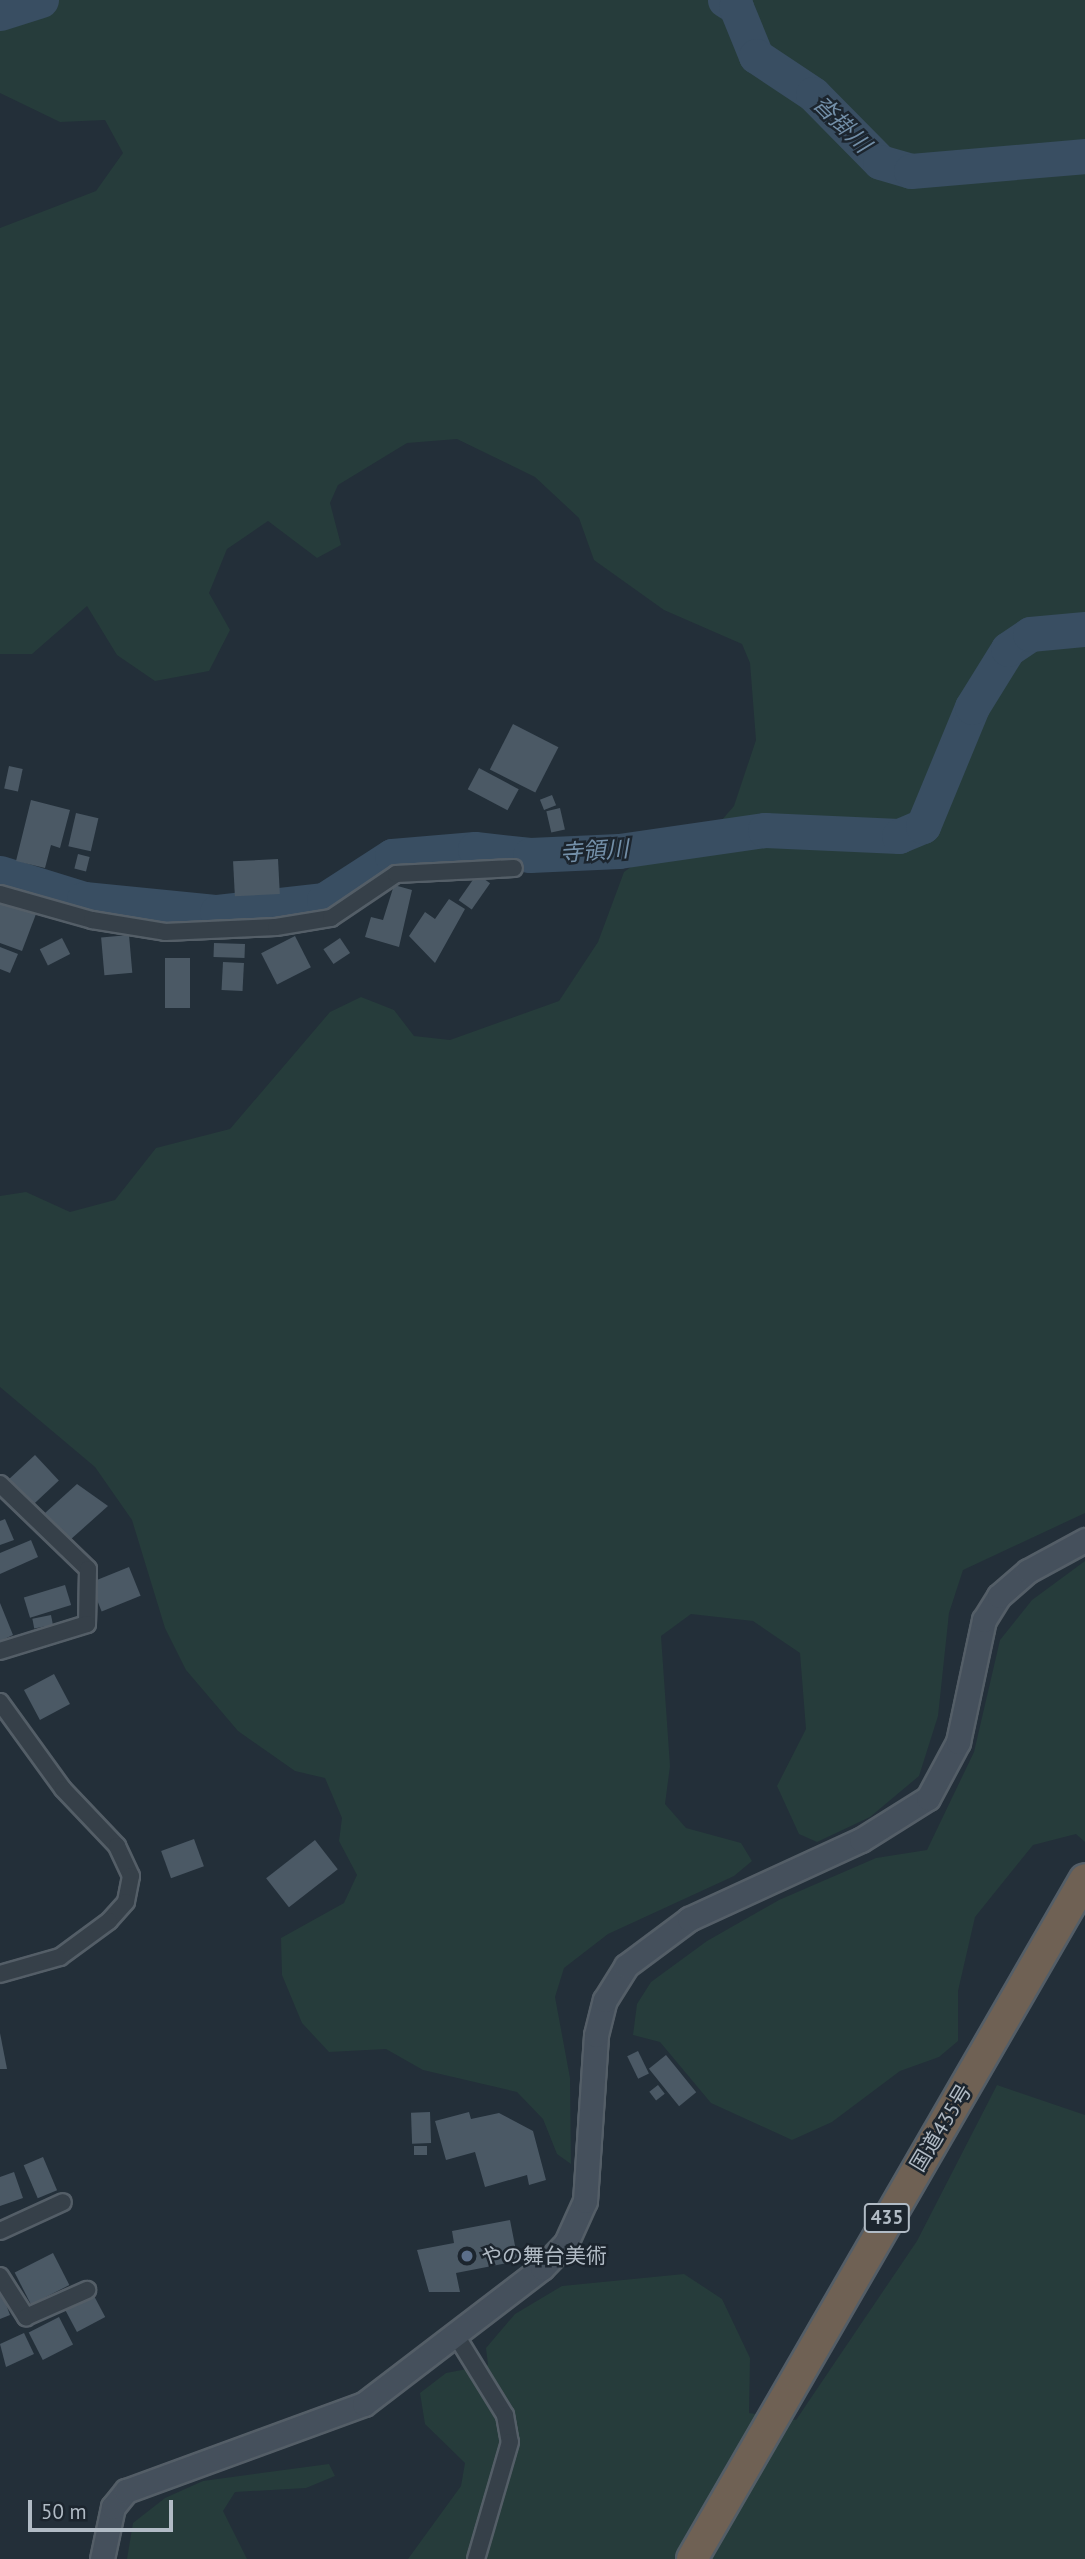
<!DOCTYPE html>
<html>
<head>
<meta charset="utf-8">
<style>
  body { margin:0 }
  #map { position:relative; width:1085px; height:2559px; overflow:hidden; background:#232f39; font-family:"PT Sans","Noto Sans JP",sans-serif }
  div>[style] { position:absolute }
  .green>* { inset:0; background:#263c3b }
  .river>* { height:35px; margin:-17.5px; padding:0 17.5px; transform-origin:17.5px; border-radius:17.5px; background:#394e62 }
  .building>* { inset:0; background:#4b5965; transform-origin:0 0 }
  .roads { filter:drop-shadow(2px 0 #545e67) drop-shadow(-2px 0 #545e67) drop-shadow(0 2px #545e67) drop-shadow(0 -2px #545e67) }
  .street>* { height:16px; margin:-8px; padding:0 8px; transform-origin:8px; border-radius:8px; background:#364049 }
  .secondary>* { height:23px; margin:-11.5px; padding:0 11.5px; transform-origin:11.5px; border-radius:11.5px; background:#45505c }
  .highway>* { height:30px; margin:-15px; padding:0 15px; transform-origin:15px; border-radius:15px; background:#6f6154 }
  .dots>* { width:19px; height:19px; translate:-50% -50%; box-sizing:border-box; border:4px solid #1c252e; border-radius:50% }
  span { translate:-50% -50%; white-space:nowrap; text-align:center; line-height:1.15; -webkit-text-stroke:5px #1c252e; paint-order:stroke }
  .shield-label span { padding:2px 5px; background:#1c252e; border:2px solid; border-radius:5px; -webkit-text-stroke-width:0 }
  .shield-label { font-size:19px; color:#b1bbc5; font-weight:700 }
  .street-label { font-size:21px; color:#b1bbc5 }
  .poi-label { font-size:21px; color:#b1bbc5 }
  .left { translate:0 -50%; text-align:left }
  .water-label { font-size:23px; color:#738fa8; font-style:italic }
  .scale { position:absolute; left:28px; top:2500px; width:145px; height:32px; box-sizing:border-box; border:4px solid #b1bbc5; border-top:0; padding-left:9px; font-size:21px; line-height:24px; white-space:nowrap; color:#b1bbc5; -webkit-text-stroke:5px #1c252e; paint-order:stroke }
</style>
</head>
<body>
<div id="map">
  <div class="green">
    <div style="clip-path:polygon(0 0,1085px 0,1085px 1513px,963px 1570px,949px 1613px,938px 1716px,919px 1776px,870px 1817px,817px 1842px,799px 1834px,777px 1786px,806px 1729px,800px 1653px,753px 1621px,691px 1614px,661px 1636px,670px 1766px,665px 1804px,686px 1828px,741px 1843px,752px 1861px,734px 1876px,608px 1934px,564px 1968px,555px 1997px,570px 2078px,571px 2164px,557px 2154px,543px 2119px,517px 2092px,423px 2070px,386px 2049px,329px 2052px,302px 2023px,282px 1975px,281px 1938px,344px 1903px,357px 1875px,339px 1841px,342px 1818px,325px 1778px,295px 1771px,238px 1731px,186px 1670px,165px 1628px,132px 1520px,95px 1467px,0 1387px,0 1196px,26px 1192px,70px 1212px,115px 1200px,156px 1148px,230px 1129px,330px 1012px,361px 997px,394px 1010px,414px 1036px,450px 1040px,559px 1001px,598px 942px,624px 872px,646px 856px,701px 844px,734px 806px,756px 740px,750px 663px,742px 644px,664px 610px,594px 560px,579px 518px,535px 477px,457px 439px,407px 443px,338px 485px,330px 503px,341px 545px,317px 558px,268px 521px,227px 549px,209px 593px,230px 630px,209px 671px,155px 681px,117px 655px,87px 606px,32px 654px,0 654px,0 228px,96px 191px,123px 153px,105px 120px,60px 122px,0 93px)"></div>
    <div style="clip-path:polygon(1085px 1561px,1085px 1842px,1076px 1834px,1033px 1845px,975px 1917px,958px 1991px,958px 2041px,939px 2057px,900px 2071px,832px 2122px,792px 2140px,711px 2103px,660px 2042px,633px 2035px,637px 2004px,651px 1982px,707px 1941px,779px 1900px,876px 1858px,927px 1850px,974px 1752px,1000px 1640px,1032px 1600px)"></div>
    <div style="clip-path:polygon(997px 2085px,1085px 2115px,1085px 2559px,408px 2559px,461px 2486px,465px 2463px,425px 2424px,420px 2393px,446px 2373px,488px 2365px,486px 2348px,515px 2314px,562px 2286px,684px 2274px,722px 2299px,750px 2358px,749px 2413px,796px 2420px,917px 2241px)"></div>
    <div style="clip-path:polygon(329px 2464px,335px 2476px,306px 2488px,235px 2492px,223px 2511px,247px 2559px,127px 2559px,133px 2523px,165px 2498px,203px 2481px)"></div>
  </div>
  <div class="river">
    <div style="left:725px;top:0;width:13px;rotate:32deg"></div>
    <div style="left:736px;top:7px;width:53px;rotate:67.8deg"></div>
    <div style="left:756px;top:56px;width:69px;rotate:33.7deg"></div>
    <div style="left:813px;top:94px;width:95px;rotate:45.4deg"></div>
    <div style="left:880px;top:162px;width:32px;rotate:16deg"></div>
    <div style="left:911px;top:171px;width:175px;rotate:-4.9deg"></div>
    <div style="left:0;top:13px;width:43px;rotate:-17.6deg"></div>
    <div style="left:0;top:873px;width:88px;rotate:17.2deg"></div>
    <div style="left:84px;top:899px;width:134px;rotate:5.6deg"></div>
    <div style="left:217px;top:912px;width:108px;rotate:-6.4deg"></div>
    <div style="left:324px;top:900px;width:81px;rotate:-32.9deg"></div>
    <div style="left:392px;top:856px;width:83px;rotate:-4.8deg"></div>
    <div style="left:475px;top:849px;width:55px;rotate:6.2deg"></div>
    <div style="left:530px;top:855px;width:89px;rotate:-2.6deg"></div>
    <div style="left:619px;top:851px;width:148px;rotate:-8.2deg"></div>
    <div style="left:765px;top:830px;width:134px;rotate:2.6deg"></div>
    <div style="left:899px;top:836px;width:26px;rotate:-23deg"></div>
    <div style="left:923px;top:826px;width:129px;rotate:-67.6deg"></div>
    <div style="left:972px;top:707px;width:68px;rotate:-58.2deg"></div>
    <div style="left:1008px;top:649px;width:27px;rotate:-34deg"></div>
    <div style="left:1030px;top:634px;width:55px;rotate:-5.2deg"></div>
  </div>
  <div class="building">
    <div style="left:513px;top:724px;width:51px;height:51px;rotate:27deg"></div>
    <div style="left:9px;top:766px;width:14px;height:23px;rotate:12deg"></div>
    <div style="left:479px;top:768px;width:45px;height:24px;rotate:28deg"></div>
    <div style="left:552px;top:795px;width:11px;height:13px;rotate:68deg"></div>
    <div style="clip-path:polygon(31px 800px,70px 810px,60px 848px,51px 845px,45px 868px,16px 861px)"></div>
    <div style="left:560px;top:808px;width:22px;height:14px;rotate:77deg"></div>
    <div style="left:76px;top:813px;width:23px;height:34px;rotate:13deg"></div>
    <div style="left:78px;top:854px;width:12px;height:15px;rotate:14deg"></div>
    <div style="left:278px;top:859px;width:35px;height:45px;rotate:87deg"></div>
    <div style="left:477px;top:874px;width:16px;height:32px;rotate:35deg"></div>
    <div style="clip-path:polygon(394px 885px,412px 890px,399px 947px,365px 937px,371px 917px,383px 920px)"></div>
    <div style="clip-path:polygon(449px 899px,465px 909px,435px 963px,409px 936px,425px 912px,435px 919px)"></div>
    <div style="clip-path:polygon(0 901px,36px 914px,22px 951px,0 943px)"></div>
    <div style="left:129px;top:935px;width:38px;height:28px;rotate:85deg"></div>
    <div style="left:295px;top:936px;width:35px;height:38px;rotate:63deg"></div>
    <div style="left:62px;top:938px;width:18px;height:25px;rotate:63deg"></div>
    <div style="left:340px;top:938px;width:18px;height:20px;rotate:56deg"></div>
    <div style="left:214px;top:943px;width:31px;height:14px;rotate:2deg"></div>
    <div style="clip-path:polygon(0 947px,18px 954px,10px 973px,0 969px)"></div>
    <div style="left:165px;top:958px;width:25px;height:50px"></div>
    <div style="left:223px;top:962px;width:21px;height:28px;rotate:3deg"></div>
    <div style="left:35px;top:1455px;width:35px;height:35px;rotate:47deg"></div>
    <div style="clip-path:polygon(77px 1484px,108px 1506px,70px 1540px,45px 1513px)"></div>
    <div style="clip-path:polygon(5px 1519px,14px 1540px,0 1545px,0 1521px)"></div>
    <div style="clip-path:polygon(31px 1540px,38px 1557px,0 1574px,0 1553px)"></div>
    <div style="left:129px;top:1567px;width:31px;height:42px;rotate:68deg"></div>
    <div style="left:65px;top:1585px;width:21px;height:43px;rotate:73deg"></div>
    <div style="clip-path:polygon(0 1603px,13px 1635px,0 1641px)"></div>
    <div style="left:51px;top:1615px;width:10px;height:19px;rotate:79deg"></div>
    <div style="left:54px;top:1674px;width:34px;height:34px;rotate:62deg"></div>
    <div style="left:194px;top:1839px;width:29px;height:35px;rotate:70deg"></div>
    <div style="left:315px;top:1840px;width:37px;height:62px;rotate:52deg"></div>
    <div style="clip-path:polygon(0 2033px,7px 2069px,0 2069px)"></div>
    <div style="left:638px;top:2051px;width:25px;height:12px;rotate:64deg"></div>
    <div style="left:666px;top:2055px;width:48px;height:22px;rotate:51deg"></div>
    <div style="left:658px;top:2085px;width:11px;height:11px;rotate:52deg"></div>
    <div style="left:430px;top:2112px;width:31px;height:19px;rotate:88deg"></div>
    <div style="clip-path:polygon(469px 2112px,471px 2119px,499px 2113px,533px 2131px,546px 2180px,529px 2185px,527px 2175px,485px 2187px,475px 2152px,446px 2160px,435px 2121px)"></div>
    <div style="left:414px;top:2146px;width:13px;height:9px"></div>
    <div style="left:43px;top:2157px;width:36px;height:21px;rotate:67deg"></div>
    <div style="clip-path:polygon(14px 2172px,23px 2198px,0 2206px,0 2177px)"></div>
    <div style="clip-path:polygon(510px 2220px,518px 2261px,456px 2273px,460px 2292px,429px 2292px,417px 2250px,454px 2243px,452px 2231px)"></div>
    <div style="left:53px;top:2253px;width:36px;height:43px;rotate:63deg"></div>
    <div style="clip-path:polygon(0 2288px,10px 2315px,0 2319px)"></div>
    <div style="left:93px;top:2294px;width:26px;height:32px;rotate:62deg"></div>
    <div style="left:59px;top:2317px;width:31px;height:34px;rotate:63deg"></div>
    <div style="clip-path:polygon(24px 2333px,34px 2354px,6px 2367px,0 2344px)"></div>
  </div>
  <div class="roads">
    <div class="street">
      <div style="left:0;top:894px;width:96px;rotate:15.8deg"></div>
      <div style="left:92px;top:920px;width:74px;rotate:9.3deg"></div>
      <div style="left:165px;top:932px;width:111px;rotate:-2.6deg"></div>
      <div style="left:276px;top:927px;width:56px;rotate:-9.3deg"></div>
      <div style="left:331px;top:918px;width:78px;rotate:-34.1deg"></div>
      <div style="left:396px;top:874px;width:118px;rotate:-2.9deg"></div>
      <div style="left:0;top:1484px;width:122px;rotate:44deg"></div>
      <div style="left:88px;top:1569px;width:55px;rotate:91deg"></div>
      <div style="left:87px;top:1624px;width:91px;rotate:162.8deg"></div>
      <div style="left:0;top:1702px;width:107px;rotate:54.1deg"></div>
      <div style="left:63px;top:1789px;width:79px;rotate:46.5deg"></div>
      <div style="left:117px;top:1846px;width:33px;rotate:65deg"></div>
      <div style="left:131px;top:1876px;width:26px;rotate:101deg"></div>
      <div style="left:126px;top:1902px;width:25px;rotate:132deg"></div>
      <div style="left:109px;top:1921px;width:61px;rotate:143.7deg"></div>
      <div style="left:60px;top:1957px;width:62px;rotate:164.2deg"></div>
      <div style="left:0;top:2231px;width:69px;rotate:-24.7deg"></div>
      <div style="left:0;top:2276px;width:49px;rotate:57.6deg"></div>
      <div style="left:26px;top:2317px;width:67px;rotate:-23.9deg"></div>
      <div style="left:457px;top:2337px;width:92px;rotate:58.4deg"></div>
      <div style="left:505px;top:2415px;width:27px;rotate:80deg"></div>
      <div style="left:510px;top:2442px;width:122px;rotate:106.2deg"></div>
    </div>
    <div class="secondary">
      <div style="left:102px;top:2559px;width:53px;rotate:-78.1deg"></div>
      <div style="left:113px;top:2507px;width:21px;rotate:-51deg"></div>
      <div style="left:126px;top:2491px;width:253px;rotate:-20.1deg"></div>
      <div style="left:364px;top:2404px;width:224px;rotate:-37.4deg"></div>
      <div style="left:542px;top:2268px;width:35px;rotate:-46deg"></div>
      <div style="left:566px;top:2243px;width:46px;rotate:-65.7deg"></div>
      <div style="left:585px;top:2201px;width:166px;rotate:-86.2deg"></div>
      <div style="left:596px;top:2035px;width:36px;rotate:-76deg"></div>
      <div style="left:605px;top:2000px;width:40px;rotate:-58deg"></div>
      <div style="left:626px;top:1966px;width:79px;rotate:-36.7deg"></div>
      <div style="left:689px;top:1919px;width:189px;rotate:-24.7deg"></div>
      <div style="left:861px;top:1840px;width:79px;rotate:-32.1deg"></div>
      <div style="left:928px;top:1798px;width:64px;rotate:-61.8deg"></div>
      <div style="left:958px;top:1742px;width:125px;rotate:-78deg"></div>
      <div style="left:984px;top:1620px;width:28px;rotate:-58deg"></div>
      <div style="left:999px;top:1596px;width:38px;rotate:-41deg"></div>
      <div style="left:1028px;top:1571px;width:65px;rotate:-28.5deg"></div>
    </div>
    <div class="highway">
      <div style="left:692px;top:2559px;width:785px;rotate:-59.97deg"></div>
    </div>
  </div>
  <div class="dots">
    <div style="left:467px;top:2256px;background:#5c6f8a"></div>
  </div>
  <div class="shield-label">
    <span style="left:887px;top:2218px">435</span>
  </div>
  <div class="street-label">
    <span style="left:941px;top:2128px;rotate:-59deg">国道435号</span>
  </div>
  <div class="poi-label">
    <span class="left" style="left:481px;top:2256px">やの舞台美術</span>
  </div>
  <div class="water-label">
    <span style="left:842px;top:124px;rotate:45deg">沓掛川</span>
    <span style="left:594px;top:851px;rotate:-4deg">寺領川</span>
  </div>
  <div class="scale">50 m</div>
</div>
</body>
</html>
